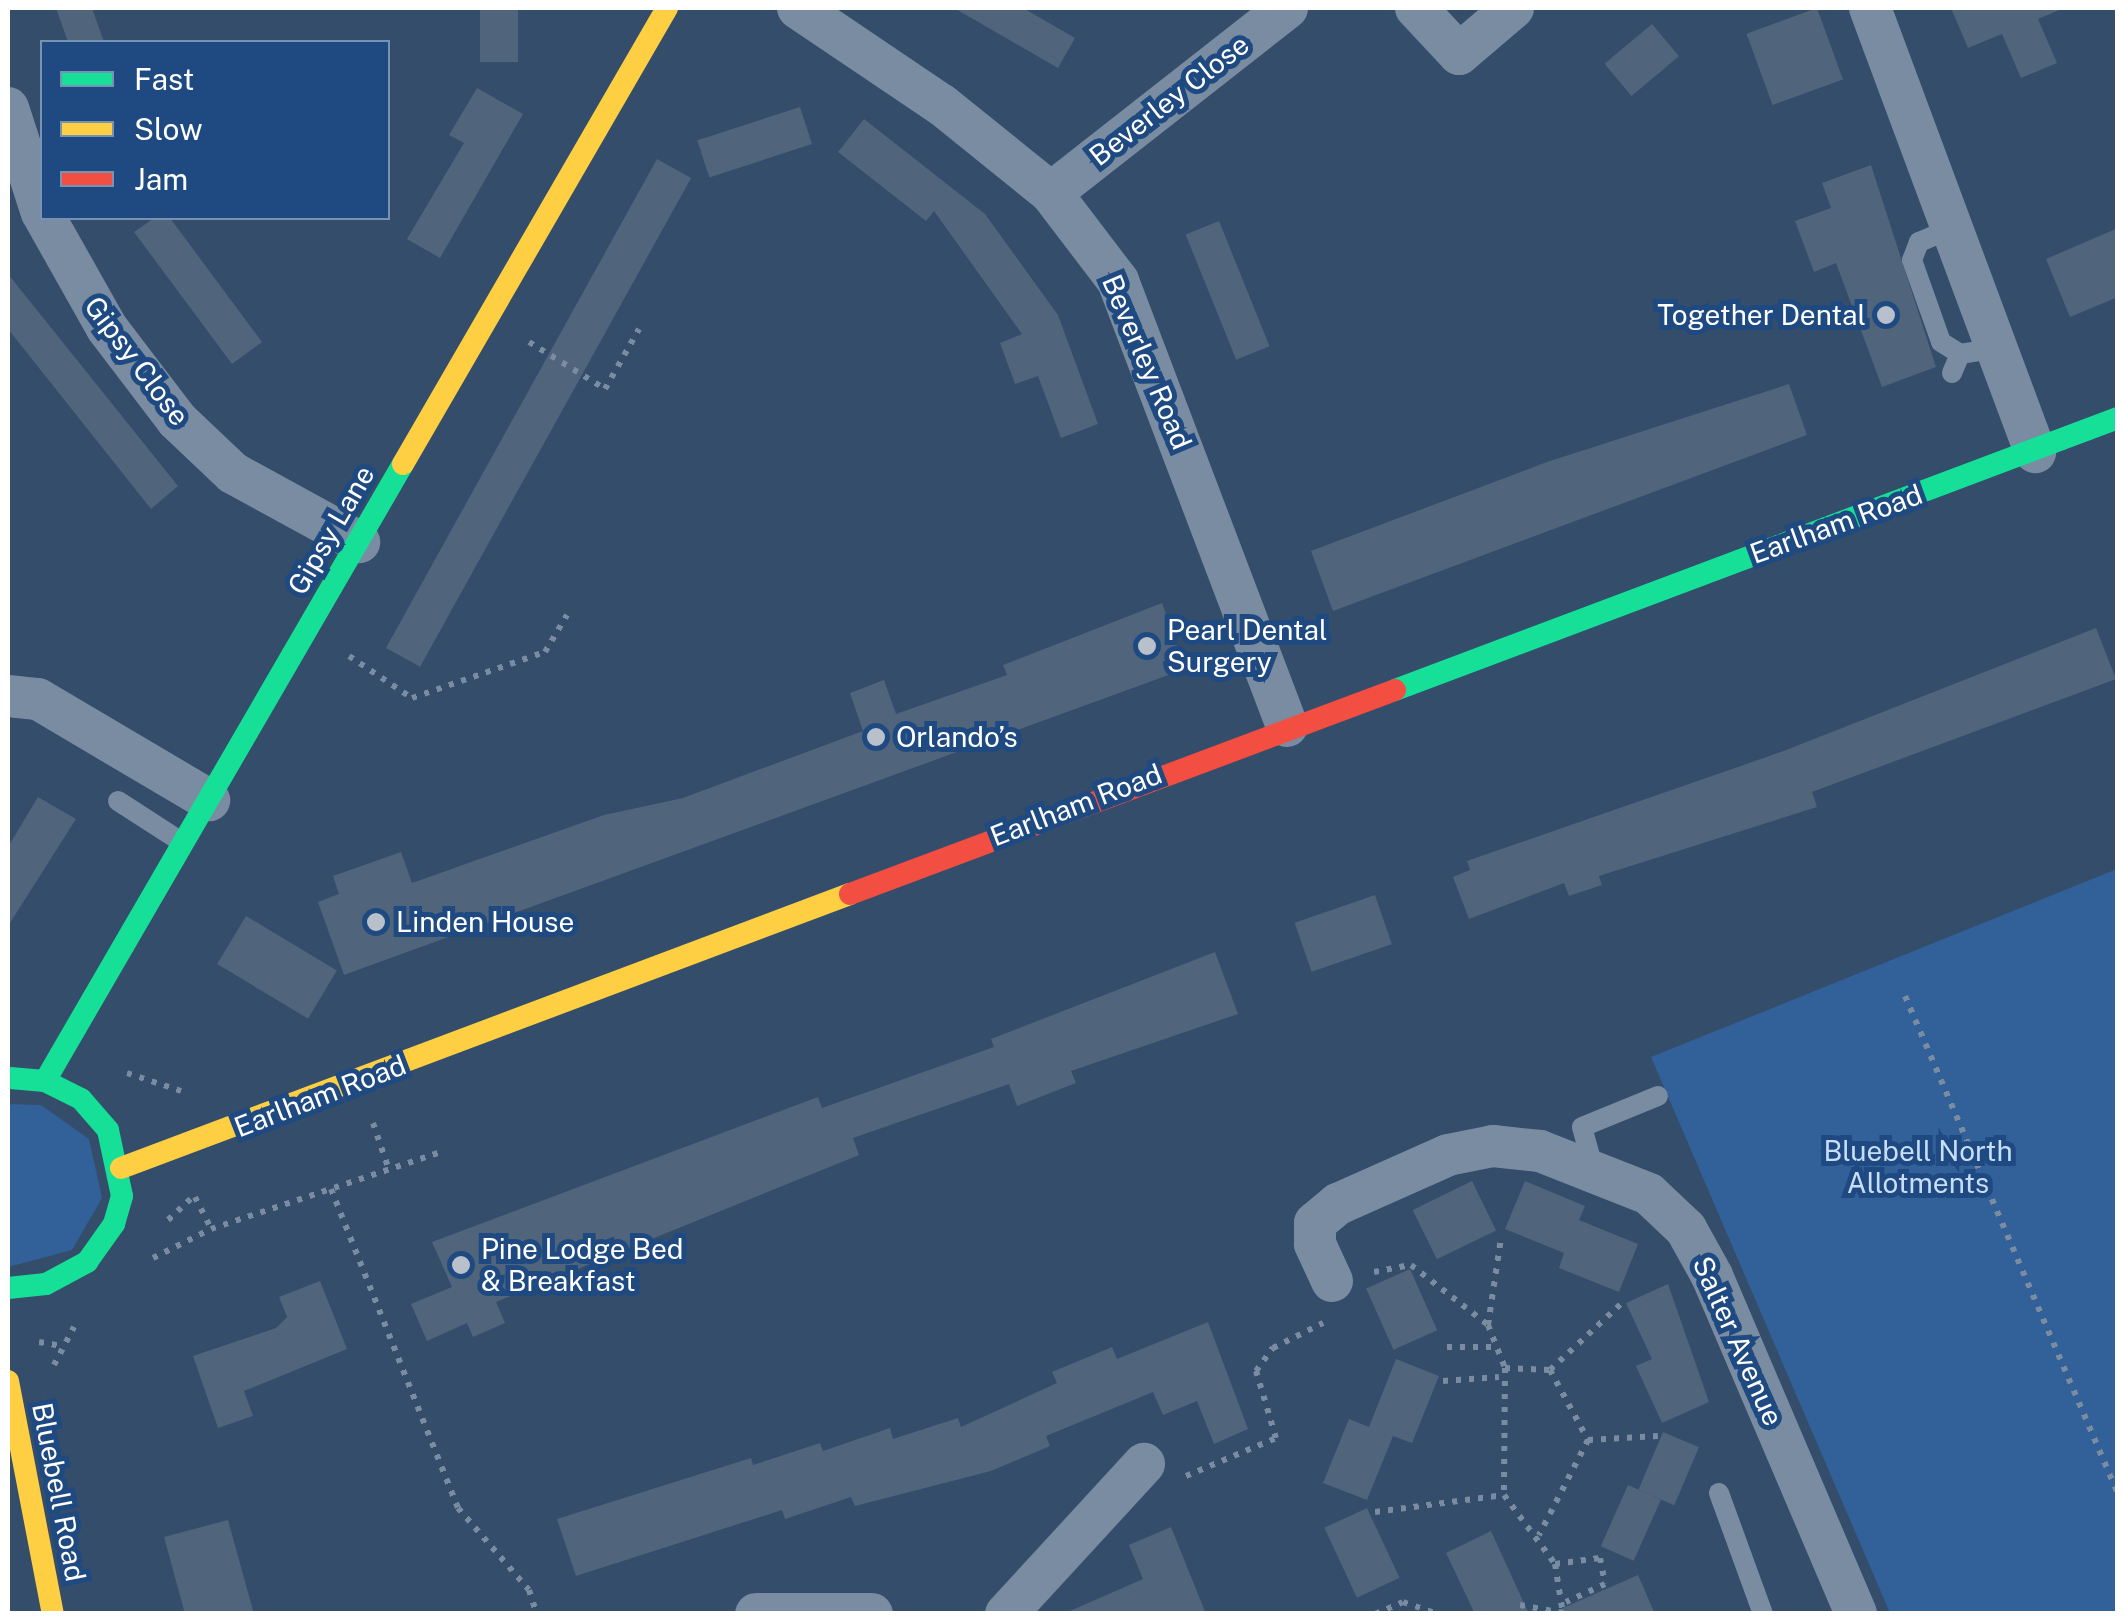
<!DOCTYPE html>
<html>
<head>
<meta charset="utf-8">
<style>
  body { margin:0 }
  #map { position:relative; width:2125px; height:1621px; overflow:hidden; background:#344d6b; font-family:"Public Sans",sans-serif }
  div>[style] { position:absolute }
  .green>* { inset:0; background:#326099 }
  .building>* { inset:0; background:#50647c; transform-origin:0 0 }
  .path>* { height:6px; margin-top:-3px; transform-origin:0; background:repeating-linear-gradient(90deg,#7a8ca1 0 5px,transparent 0 13px) }
  .lane>* { height:20px; margin:-10px; padding:0 10px; transform-origin:10px; border-radius:10px; background:#7a8ca1 }
  .street>* { height:42px; margin:-21px; padding:0 21px; transform-origin:21px; border-radius:21px; background:#7a8ca1 }
  .fast>* { height:22px; margin:-11px; padding:0 11px; transform-origin:11px; border-radius:11px; background:#16e098 }
  .slow>* { height:22px; margin:-11px; padding:0 11px; transform-origin:11px; border-radius:11px; background:#ffcf43 }
  .jam>* { height:22px; margin:-11px; padding:0 11px; transform-origin:11px; border-radius:11px; background:#f24e42 }
  .dots>* { width:28px; height:28px; translate:-50% -50%; box-sizing:border-box; border:5px solid #1e4a81; border-radius:50% }
  span { translate:-50% -50%; white-space:nowrap; text-align:center; line-height:1.15; -webkit-text-stroke:10px #1e4a81; paint-order:stroke }
  .street-label { font-size:28px; color:#fff }
  .poi-label { font-size:28px; color:#fff }
  .right { translate:-100% -50%; text-align:right }
  .left { translate:0 -50%; text-align:left }
  .park-label { font-size:28px; color:#c8ddf7 }
  .frame { position:absolute; inset:0; border:10px solid #fff; pointer-events:none }
  .legend { position:absolute; left:40px; top:40px; width:350px; height:180px; box-sizing:border-box; background:#1e4a81; border:2px solid #7892b3; margin:0; padding:12px 18px; list-style:none; font-size:30px; color:#fff }
  .legend li { display:flex; align-items:center; gap:20px; height:50px }
  .legend b { width:50px; border:2px solid #7892b3 }
</style>
</head>
<body>
<div id="map">
  <div class="green">
    <div style="clip-path:polygon(2117px 869px,2117px 1613px,1890px 1613px,1651px 1057px)"></div>
    <div style="clip-path:polygon(8px 1104px,41px 1105px,89px 1139px,102px 1198px,72px 1250px,8px 1267px)"></div>
  </div>
  <div class="building">
    <div style="clip-path:polygon(56px 8px,92px 8px,104px 42px,68px 42px)"></div>
    <div style="left:480px;top:8px;width:38px;height:54px"></div>
    <div style="clip-path:polygon(954px 8px,1023px 8px,1075px 38px,1058px 68px)"></div>
    <div style="left:1817px;top:8px;width:76px;height:75px;rotate:70deg"></div>
    <div style="clip-path:polygon(1951px 8px,2064px 8px,2038px 19px,2057px 63px,2021px 78px,2002px 34px,1968px 48px)"></div>
    <div style="left:1652px;top:24px;width:42px;height:62px;rotate:50deg"></div>
    <div style="clip-path:polygon(477px 88px,523px 114px,440px 258px,407px 239px,464px 143px,449px 135px)"></div>
    <div style="left:800px;top:107px;width:39px;height:108px;rotate:72deg"></div>
    <div style="clip-path:polygon(864px 119px,985px 214px,1058px 315px,1098px 424px,1061px 438px,1038px 376px,1015px 384px,1000px 343px,1022px 334px,934px 211px,926px 221px,838px 152px)"></div>
    <div style="left:657px;top:159px;width:39px;height:559px;rotate:29deg"></div>
    <div style="clip-path:polygon(1871px 165px,1936px 367px,1882px 387px,1836px 263px,1814px 272px,1795px 221px,1831px 208px,1822px 183px)"></div>
    <div style="clip-path:polygon(154px 218px,170px 218px,262px 342px,232px 364px,134px 232px)"></div>
    <div style="left:1219px;top:221px;width:135px;height:36px;rotate:68deg"></div>
    <div style="clip-path:polygon(2118px 228px,2118px 297px,2070px 317px,2046px 259px)"></div>
    <div style="clip-path:polygon(8px 274px,178px 486px,151px 509px,8px 329px)"></div>
    <div style="clip-path:polygon(1789px 384px,1807px 435px,1333px 611px,1311px 551px,1547px 462px)"></div>
    <div style="clip-path:polygon(1162px 603px,1185px 669px,344px 975px,318px 902px,339px 894px,333px 876px,401px 852px,412px 883px,604px 815px,683px 798px,863px 731px,850px 693px,884px 680px,896px 714px,1007px 675px,1003px 665px)"></div>
    <div style="clip-path:polygon(2096px 628px,2116px 679px,1812px 792px,1817px 807px,1599px 876px,1602px 885px,1569px 896px,1564px 883px,1469px 919px,1453px 877px,1470px 870px,1467px 861px,1781px 752px)"></div>
    <div style="clip-path:polygon(38px 797px,76px 819px,8px 926px,8px 847px)"></div>
    <div style="left:1375px;top:895px;width:52px;height:85px;rotate:71deg"></div>
    <div style="left:246px;top:916px;width:106px;height:56px;rotate:31deg"></div>
    <div style="clip-path:polygon(1215px 952px,1238px 1014px,1071px 1071px,1076px 1083px,1017px 1106px,1009px 1084px,853px 1138px,859px 1155px,496px 1302px,505px 1323px,473px 1337px,467px 1323px,427px 1341px,411px 1304px,452px 1287px,432px 1242px,818px 1097px,822px 1108px,994px 1047px,991px 1039px)"></div>
    <div style="left:1472px;top:1181px;width:55px;height:66px;rotate:64deg"></div>
    <div style="clip-path:polygon(1525px 1181px,1585px 1206px,1579px 1220px,1638px 1244px,1619px 1292px,1559px 1268px,1564px 1253px,1505px 1229px)"></div>
    <div style="left:1410px;top:1269px;width:67px;height:48px;rotate:66deg"></div>
    <div style="clip-path:polygon(320px 1281px,347px 1349px,244px 1391px,253px 1416px,218px 1428px,193px 1356px,276px 1328px,287px 1317px,279px 1297px)"></div>
    <div style="clip-path:polygon(1668px 1284px,1709px 1402px,1662px 1423px,1636px 1366px,1652px 1359px,1626px 1303px)"></div>
    <div style="clip-path:polygon(1208px 1322px,1248px 1429px,1214px 1444px,1197px 1401px,1163px 1415px,1153px 1392px,1046px 1436px,1050px 1446px,991px 1471px,855px 1506px,851px 1497px,785px 1519px,782px 1510px,576px 1576px,557px 1519px,751px 1458px,753px 1465px,820px 1443px,823px 1451px,890px 1428px,893px 1439px,958px 1418px,961px 1427px,1057px 1383px,1052px 1372px,1112px 1347px,1117px 1359px)"></div>
    <div style="clip-path:polygon(1396px 1359px,1439px 1376px,1412px 1443px,1393px 1436px,1367px 1500px,1323px 1483px,1349px 1419px,1369px 1427px)"></div>
    <div style="left:1663px;top:1432px;width:39px;height:63px;rotate:23deg"></div>
    <div style="left:1628px;top:1485px;width:36px;height:67px;rotate:24deg"></div>
    <div style="left:1367px;top:1508px;width:77px;height:47px;rotate:65deg"></div>
    <div style="clip-path:polygon(228px 1520px,254px 1614px,185px 1614px,164px 1537px)"></div>
    <div style="clip-path:polygon(1171px 1527px,1206px 1614px,1063px 1614px,1143px 1579px,1129px 1545px)"></div>
    <div style="clip-path:polygon(1491px 1531px,1529px 1614px,1475px 1614px,1446px 1553px)"></div>
    <div style="clip-path:polygon(1638px 1575px,1655px 1614px,1549px 1614px)"></div>
  </div>
  <div class="path">
    <div style="left:529px;top:342px;width:89px;rotate:31.7deg"></div>
    <div style="left:605px;top:389px;width:69px;rotate:-60.5deg"></div>
    <div style="left:349px;top:656px;width:76px;rotate:33.7deg"></div>
    <div style="left:412px;top:698px;width:141px;rotate:-19.1deg"></div>
    <div style="left:545px;top:652px;width:43px;rotate:-59.3deg"></div>
    <div style="left:1905px;top:996px;width:542px;rotate:66.84deg"></div>
    <div style="left:127px;top:1073px;width:57px;rotate:18.4deg"></div>
    <div style="left:373px;top:1123px;width:50px;rotate:71.2deg"></div>
    <div style="left:331px;top:1189px;width:343px;rotate:68.3deg"></div>
    <div style="left:458px;top:1508px;width:108px;rotate:49.1deg"></div>
    <div style="left:529px;top:1590px;width:25px;rotate:72deg"></div>
    <div style="left:195px;top:1197px;width:36px;rotate:63deg"></div>
    <div style="left:168px;top:1220px;width:33px;rotate:-43deg"></div>
    <div style="left:153px;top:1258px;width:65px;rotate:-26.6deg"></div>
    <div style="left:211px;top:1229px;width:246px;rotate:-18.5deg"></div>
    <div style="left:1374px;top:1272px;width:38px;rotate:-11deg"></div>
    <div style="left:1411px;top:1265px;width:98px;rotate:37.9deg"></div>
    <div style="left:1488px;top:1325px;width:88px;rotate:-81.5deg"></div>
    <div style="left:1488px;top:1325px;width:46px;rotate:68.4deg"></div>
    <div style="left:1505px;top:1368px;width:127px;rotate:90.5deg"></div>
    <div style="left:1504px;top:1495px;width:86px;rotate:53.5deg"></div>
    <div style="left:1555px;top:1564px;width:51px;rotate:80.9deg"></div>
    <div style="left:39px;top:1342px;width:23px;rotate:10deg"></div>
    <div style="left:1447px;top:1347px;width:50px"></div>
    <div style="left:54px;top:1365px;width:43px;rotate:-62.2deg"></div>
    <div style="left:1505px;top:1368px;width:45px;rotate:2.5deg"></div>
    <div style="left:1550px;top:1370px;width:80px;rotate:61.5deg"></div>
    <div style="left:1588px;top:1440px;width:107px;rotate:117.3deg"></div>
    <div style="left:1550px;top:1370px;width:101px;rotate:-43deg"></div>
    <div style="left:1443px;top:1381px;width:56px;rotate:-4.1deg"></div>
    <div style="left:1588px;top:1440px;width:70px;rotate:-3.3deg"></div>
    <div style="left:1186px;top:1476px;width:98px;rotate:-22.9deg"></div>
    <div style="left:1276px;top:1438px;width:70px;rotate:-106.6deg"></div>
    <div style="left:1256px;top:1371px;width:29px;rotate:-54deg"></div>
    <div style="left:1273px;top:1348px;width:56px;rotate:-26.6deg"></div>
    <div style="left:1375px;top:1512px;width:130px;rotate:-7.5deg"></div>
    <div style="left:1555px;top:1564px;width:45px;rotate:-7.6deg"></div>
    <div style="left:1600px;top:1558px;width:26px;rotate:79deg"></div>
    <div style="left:1605px;top:1584px;width:43px;rotate:155.2deg"></div>
    <div style="left:1520px;top:1605px;width:44px;rotate:10.5deg"></div>
    <div style="left:1375px;top:1614px;width:30px;rotate:-23deg"></div>
    <div style="left:1403px;top:1602px;width:36px;rotate:19deg"></div>
  </div>
  <div class="lane">
    <div style="left:1950px;top:229px;width:34px;rotate:157deg"></div>
    <div style="left:1919px;top:242px;width:19px;rotate:111deg"></div>
    <div style="left:1912px;top:260px;width:87px;rotate:70.5deg"></div>
    <div style="left:1941px;top:342px;width:22px;rotate:32deg"></div>
    <div style="left:1960px;top:354px;width:33px;rotate:-9deg"></div>
    <div style="left:1952px;top:373px;width:21px;rotate:-67deg"></div>
    <div style="left:118px;top:801px;width:74px;rotate:32.8deg"></div>
    <div style="left:1593px;top:1167px;width:41px;rotate:-105.4deg"></div>
    <div style="left:1582px;top:1127px;width:82px;rotate:-22.2deg"></div>
    <div style="left:1719px;top:1493px;width:129px;rotate:70deg"></div>
  </div>
  <div class="street">
    <div style="left:798px;top:8px;width:174px;rotate:34deg"></div>
    <div style="left:942px;top:105px;width:140px;rotate:38.9deg"></div>
    <div style="left:1051px;top:193px;width:111px;rotate:52.7deg"></div>
    <div style="left:1118px;top:281px;width:476px;rotate:69.2deg"></div>
    <div style="left:1416px;top:8px;width:63px;rotate:46.9deg"></div>
    <div style="left:1459px;top:54px;width:71px;rotate:-40.4deg"></div>
    <div style="left:1870px;top:8px;width:474px;rotate:69.6deg"></div>
    <div style="left:8px;top:108px;width:110px;rotate:72.1deg"></div>
    <div style="left:1051px;top:193px;width:300px;rotate:-38.1deg"></div>
    <div style="left:45px;top:218px;width:126px;rotate:60.6deg"></div>
    <div style="left:107px;top:328px;width:116px;rotate:52.7deg"></div>
    <div style="left:177px;top:420px;width:77px;rotate:43.4deg"></div>
    <div style="left:233px;top:473px;width:144px;rotate:28.7deg"></div>
    <div style="left:8px;top:696px;width:30px;rotate:6deg"></div>
    <div style="left:38px;top:699px;width:199px;rotate:30.6deg"></div>
    <div style="left:1332px;top:1281px;width:41px;rotate:-114.7deg"></div>
    <div style="left:1315px;top:1244px;width:21px;rotate:-90deg"></div>
    <div style="left:1315px;top:1223px;width:30px;rotate:-40deg"></div>
    <div style="left:1338px;top:1204px;width:120px;rotate:-24deg"></div>
    <div style="left:1448px;top:1155px;width:46px;rotate:-11.3deg"></div>
    <div style="left:1493px;top:1146px;width:47px;rotate:6.1deg"></div>
    <div style="left:1540px;top:1151px;width:117px;rotate:21.5deg"></div>
    <div style="left:1649px;top:1194px;width:51px;rotate:43.4deg"></div>
    <div style="left:1686px;top:1229px;width:54px;rotate:61deg"></div>
    <div style="left:1712px;top:1276px;width:367px;rotate:66.9deg"></div>
    <div style="left:756px;top:1614px;width:116px"></div>
    <div style="left:1006px;top:1614px;width:204px;rotate:-47.4deg"></div>
  </div>
  <div class="fast">
    <div style="left:1395px;top:690px;width:772px;rotate:-20.62deg"></div>
    <div style="left:45px;top:1081px;width:713px;rotate:-59.88deg"></div>
    <div style="left:8px;top:1288px;width:38px;rotate:-6deg"></div>
    <div style="left:46px;top:1284px;width:47px;rotate:-28.2deg"></div>
    <div style="left:87px;top:1262px;width:47px;rotate:-54.6deg"></div>
    <div style="left:114px;top:1224px;width:29px;rotate:-74deg"></div>
    <div style="left:122px;top:1196px;width:67px;rotate:-102deg"></div>
    <div style="left:108px;top:1130px;width:41px;rotate:-131.1deg"></div>
    <div style="left:81px;top:1099px;width:40px;rotate:-153.4deg"></div>
    <div style="left:45px;top:1081px;width:35px;rotate:-175deg"></div>
  </div>
  <div class="slow">
    <div style="left:403px;top:464px;width:527px;rotate:-59.93deg"></div>
    <div style="left:121px;top:1168px;width:779px;rotate:-20.6deg"></div>
    <div style="left:8px;top:1381px;width:237px;rotate:79.1deg"></div>
  </div>
  <div class="jam">
    <div style="left:850px;top:894px;width:582px;rotate:-20.52deg"></div>
  </div>
  <div class="dots">
    <div style="left:1886px;top:315px;background:#b8c1cb"></div>
    <div style="left:1147px;top:646px;background:#b8c1cb"></div>
    <div style="left:876px;top:737px;background:#b8c1cb"></div>
    <div style="left:376px;top:922px;background:#b8c1cb"></div>
    <div style="left:461px;top:1265px;background:#b8c1cb"></div>
  </div>
  <div class="street-label">
    <span style="left:1169px;top:100px;rotate:-38deg">Beverley Close</span>
    <span style="left:137px;top:361px;rotate:53deg">Gipsy Close</span>
    <span style="left:1147px;top:362px;rotate:67deg">Beverley Road</span>
    <span style="left:1836px;top:524px;rotate:-20deg">Earlham Road</span>
    <span style="left:331px;top:530px;rotate:-60deg">Gipsy Lane</span>
    <span style="left:1076px;top:805px;rotate:-21deg">Earlham Road</span>
    <span style="left:320px;top:1096px;rotate:-21deg">Earlham Road</span>
    <span style="left:1738px;top:1341px;rotate:66deg">Salter Avenue</span>
    <span style="left:59px;top:1492px;rotate:79deg">Bluebell Road</span>
  </div>
  <div class="poi-label">
    <span class="right" style="left:1866px;top:315px">Together Dental</span>
    <span class="left" style="left:1167px;top:646px">Pearl Dental<br>Surgery</span>
    <span class="left" style="left:896px;top:737px">Orlando’s</span>
    <span class="left" style="left:396px;top:922px">Linden House</span>
    <span class="left" style="left:481px;top:1265px">Pine Lodge Bed<br>&amp; Breakfast</span>
  </div>
  <div class="park-label">
    <span style="left:1918px;top:1167px">Bluebell North<br>Allotments</span>
  </div>
  <div class="frame"></div>
  <ul class="legend">
  <li><b style="height:12px;background:#16e098"></b>Fast</li>
  <li><b style="height:12px;background:#ffcf43"></b>Slow</li>
  <li><b style="height:12px;background:#f24e42"></b>Jam</li>
  </ul>
</div>
</body>
</html>
